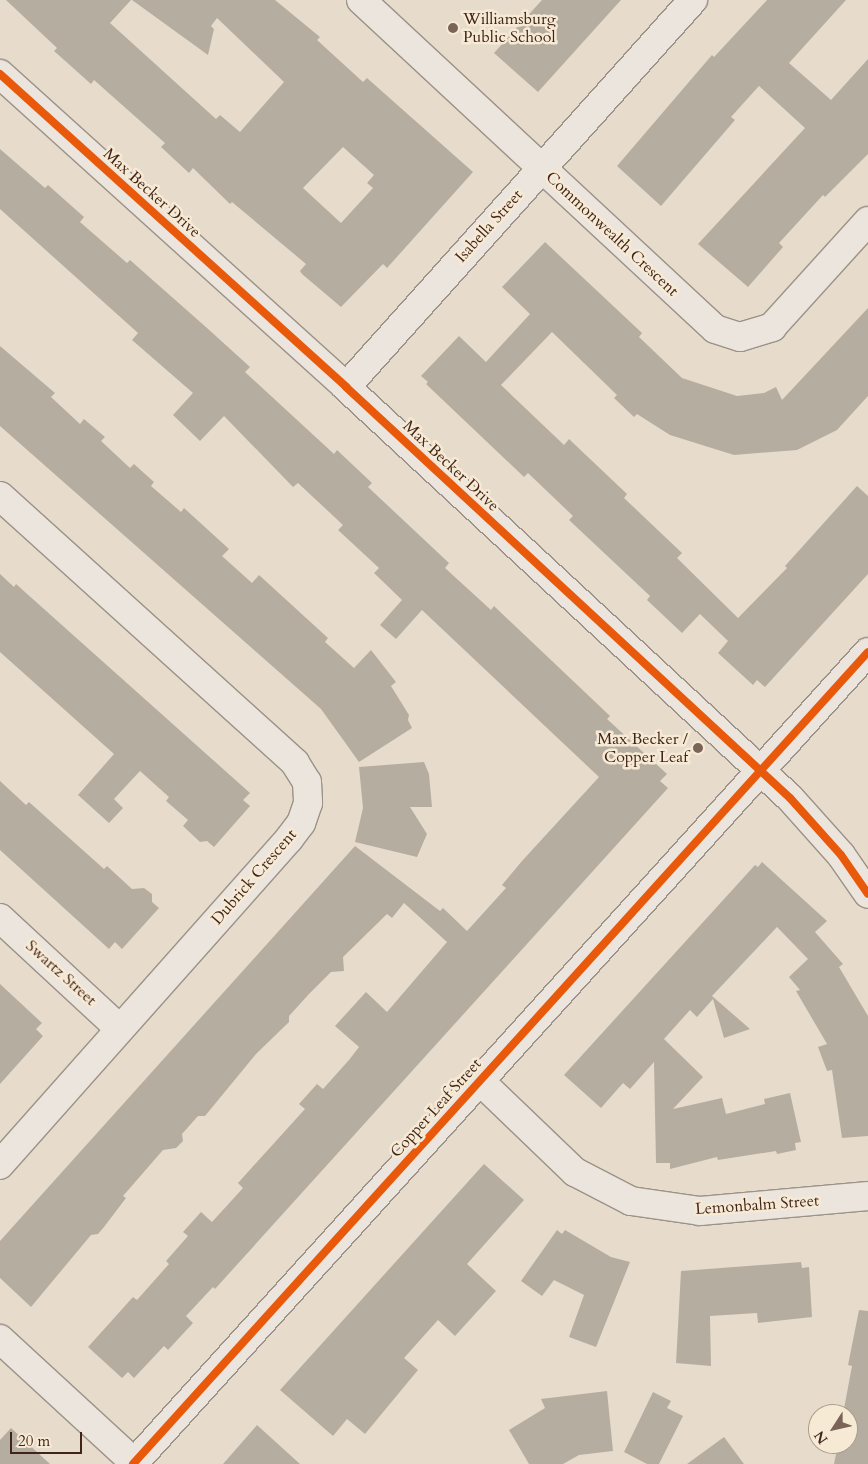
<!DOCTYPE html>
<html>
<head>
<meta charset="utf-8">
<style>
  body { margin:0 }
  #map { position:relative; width:868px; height:1464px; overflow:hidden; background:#e7dccb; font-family:Cardo,serif }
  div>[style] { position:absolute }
  .building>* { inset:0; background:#b6ada1 }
  .roads { filter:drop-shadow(1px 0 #9c9287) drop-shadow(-1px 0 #9c9287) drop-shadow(0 1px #9c9287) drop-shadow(0 -1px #9c9287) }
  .street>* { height:28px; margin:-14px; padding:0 14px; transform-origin:14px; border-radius:14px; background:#ebe5dd }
  .cycleway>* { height:8px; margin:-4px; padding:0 4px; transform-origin:4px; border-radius:4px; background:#e8590c }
  .dots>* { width:14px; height:14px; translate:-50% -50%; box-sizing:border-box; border:2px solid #f7ead5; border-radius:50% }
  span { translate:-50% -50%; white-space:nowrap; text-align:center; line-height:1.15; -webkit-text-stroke:5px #f7ead5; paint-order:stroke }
  .poi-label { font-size:16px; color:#402419 }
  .left { translate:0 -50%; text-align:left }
  .right { translate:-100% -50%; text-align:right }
  .street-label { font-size:16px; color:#402419 }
  .north { position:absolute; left:808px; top:1404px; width:50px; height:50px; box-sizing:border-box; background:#f7ead5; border:1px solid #ae9b8a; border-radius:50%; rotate:235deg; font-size:14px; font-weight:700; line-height:20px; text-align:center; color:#402419 }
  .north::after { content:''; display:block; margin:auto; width:18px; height:22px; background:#7a6457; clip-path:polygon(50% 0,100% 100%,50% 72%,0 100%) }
  .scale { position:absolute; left:10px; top:1432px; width:72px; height:22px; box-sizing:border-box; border:2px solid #402419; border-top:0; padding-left:6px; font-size:15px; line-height:18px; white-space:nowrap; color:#402419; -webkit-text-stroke:4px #f7ead5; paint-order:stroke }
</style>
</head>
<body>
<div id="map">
  <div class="building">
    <div style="clip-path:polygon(evenodd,6px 0,131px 0,110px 23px,216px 119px,220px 115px,240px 132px,284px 82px,217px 18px,211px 26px,214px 29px,208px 55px,132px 0,275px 0,320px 37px,317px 40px,363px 82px,367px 78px,473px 172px,387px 268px,383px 264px,341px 307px,302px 274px,300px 271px,306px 264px,232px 202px,230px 204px,193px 168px,189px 173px,161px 147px,165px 143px,94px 80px,91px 84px,54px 51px,57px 48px,6px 0,343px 147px,374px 175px,367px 183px,373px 188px,341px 223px,303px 188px,343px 147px)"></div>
    <div style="clip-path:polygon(542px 0,621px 0,538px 92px,494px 53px)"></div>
    <div style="clip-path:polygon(767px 0,846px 0,789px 63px,831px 100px,868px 59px,868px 154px,825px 197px,823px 195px,779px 243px,783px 247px,748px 287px,698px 244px,805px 128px,759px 86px,731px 117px,735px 120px,661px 206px,617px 166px,712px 55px,714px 57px)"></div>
    <div style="clip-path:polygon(0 149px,45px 188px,48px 185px,84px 217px,80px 222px,127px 263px,130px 260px,207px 328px,250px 367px,245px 372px,334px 454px,337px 450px,372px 483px,368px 487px,449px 563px,445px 568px,491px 610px,494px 606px,610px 716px,607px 719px,667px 774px,660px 781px,668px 788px,215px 1289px,213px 1287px,186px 1316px,193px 1323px,168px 1350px,164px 1346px,134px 1378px,128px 1372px,122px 1378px,88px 1347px,133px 1297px,137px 1300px,169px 1264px,166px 1261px,188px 1236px,183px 1232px,201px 1212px,212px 1222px,243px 1188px,238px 1183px,305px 1109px,299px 1104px,317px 1084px,323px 1089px,349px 1060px,359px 1047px,335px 1026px,366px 992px,387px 1012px,447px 942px,404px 903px,392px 918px,387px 914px,343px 957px,344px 971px,331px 972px,309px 994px,289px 1016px,289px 1022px,256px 1054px,205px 1116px,198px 1116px,182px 1134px,183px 1141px,176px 1148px,163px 1150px,123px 1196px,126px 1198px,104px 1227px,98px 1234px,91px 1235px,31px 1307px,0 1278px,0 1241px,355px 846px,440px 911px,443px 908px,467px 931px,506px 888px,502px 885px,522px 861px,599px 777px,422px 610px,396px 639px,380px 625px,402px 600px,374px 573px,379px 568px,338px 530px,343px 525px,298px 483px,293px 487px,224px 416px,200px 441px,173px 415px,193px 393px,132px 340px,138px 333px,0 209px)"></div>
    <div style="clip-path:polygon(545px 242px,642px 333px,639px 337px,682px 378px,737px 396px,764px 393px,776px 387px,782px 400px,868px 308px,868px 396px,837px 430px,797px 450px,734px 455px,670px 435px,637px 414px,634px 417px,614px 398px,617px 395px,552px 332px,501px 385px,564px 445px,569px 439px,627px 494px,624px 498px,682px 553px,677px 558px,738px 618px,787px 568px,785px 566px,857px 486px,868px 496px,868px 574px,765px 687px,757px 680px,753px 685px,718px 653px,728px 641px,700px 614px,682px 633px,647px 600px,650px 596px,569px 520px,573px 516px,528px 473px,524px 477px,426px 384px,428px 382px,421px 376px,459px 336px,486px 362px,530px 314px,502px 287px)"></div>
    <div style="clip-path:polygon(0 346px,55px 393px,51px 397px,80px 424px,84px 419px,105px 437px,101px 441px,130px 468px,134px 464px,154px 482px,151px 486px,181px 512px,184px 508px,229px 549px,222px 556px,252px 583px,259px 575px,328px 638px,325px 642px,354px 668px,371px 650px,396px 682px,391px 686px,409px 715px,408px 720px,412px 728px,359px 762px,321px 709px,0 426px)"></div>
    <div style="clip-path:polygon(0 574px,14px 587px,16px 584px,250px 793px,243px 800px,250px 806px,214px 847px,207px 841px,200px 842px,183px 826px,188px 820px,166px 801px,169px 797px,140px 771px,114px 799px,123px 808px,109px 823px,78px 795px,114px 754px,0 652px)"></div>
    <div style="clip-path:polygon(424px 762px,429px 774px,432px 807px,410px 807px,427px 834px,417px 857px,355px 842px,363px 808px,359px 767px)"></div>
    <div style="clip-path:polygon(0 781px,26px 805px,29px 802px,104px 869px,107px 866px,132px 889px,144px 888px,152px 894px,152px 902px,159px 908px,122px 949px,115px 942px,109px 949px,0 850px)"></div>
    <div style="clip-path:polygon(762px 862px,827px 921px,815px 932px,843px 964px,839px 967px,868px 1016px,868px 1136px,842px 1138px,832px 1070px,827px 1071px,818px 1047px,827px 1044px,796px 991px,800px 990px,789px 977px,808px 959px,777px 927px,712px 996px,750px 1029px,724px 1038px,713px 999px,697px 1017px,690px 1010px,664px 1039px,703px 1077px,673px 1109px,722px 1098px,726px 1114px,765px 1104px,764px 1099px,790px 1093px,801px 1142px,795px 1143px,796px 1150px,777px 1154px,776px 1151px,718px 1160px,717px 1157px,670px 1169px,670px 1163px,656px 1163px,654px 1062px,630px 1089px,623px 1083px,601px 1108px,564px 1075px,755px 865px,758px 867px)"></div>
    <div style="clip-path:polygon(0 984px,42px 1023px,36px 1029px,43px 1036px,0 1084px)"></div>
    <div style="clip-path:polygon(484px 1164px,524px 1200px,467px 1264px,496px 1291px,455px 1336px,438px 1320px,404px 1358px,418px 1370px,365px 1434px,347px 1419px,333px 1436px,280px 1390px)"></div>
    <div style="clip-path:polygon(557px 1230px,562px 1234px,565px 1230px,611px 1257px,630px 1262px,596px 1347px,569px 1337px,584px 1295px,554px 1280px,542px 1296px,521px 1281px)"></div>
    <div style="clip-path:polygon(801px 1262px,802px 1268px,809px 1267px,812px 1317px,758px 1323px,757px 1313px,710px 1316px,711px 1366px,676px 1363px,681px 1271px)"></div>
    <div style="clip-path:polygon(859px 1310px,868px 1311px,868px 1464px,834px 1464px,838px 1444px,848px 1444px,848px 1414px,843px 1414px,852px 1366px,848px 1365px)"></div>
    <div style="clip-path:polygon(607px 1391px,613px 1451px,579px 1455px,563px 1464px,529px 1464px,509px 1430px,545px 1408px,541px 1399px)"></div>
    <div style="clip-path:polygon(653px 1392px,671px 1401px,667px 1408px,683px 1416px,659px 1464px,647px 1464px,624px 1452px)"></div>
    <div style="clip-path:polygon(257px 1425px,300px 1464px,223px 1464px)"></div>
    <div style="clip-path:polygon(11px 1428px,50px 1464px,0 1464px,0 1440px)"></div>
    <div style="clip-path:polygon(724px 1437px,744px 1464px,687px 1464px)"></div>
  </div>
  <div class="roads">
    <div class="street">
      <div style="left:361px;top:0;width:483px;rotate:42.9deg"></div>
      <div style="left:715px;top:329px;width:26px;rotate:18deg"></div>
      <div style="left:740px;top:337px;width:34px;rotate:-17deg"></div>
      <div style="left:772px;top:327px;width:143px;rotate:-47.8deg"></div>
      <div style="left:0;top:74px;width:467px;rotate:42.1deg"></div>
      <div style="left:346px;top:387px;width:605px;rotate:42.79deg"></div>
      <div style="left:790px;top:798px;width:76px;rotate:48.2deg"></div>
      <div style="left:841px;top:855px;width:47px;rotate:55.3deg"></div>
      <div style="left:346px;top:387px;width:520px;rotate:-48.12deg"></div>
      <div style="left:0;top:496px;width:398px;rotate:42.1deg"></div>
      <div style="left:295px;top:763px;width:22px;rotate:58deg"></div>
      <div style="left:307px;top:782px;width:21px;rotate:87deg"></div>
      <div style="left:308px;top:803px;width:21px;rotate:109deg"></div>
      <div style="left:301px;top:823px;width:20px;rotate:127deg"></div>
      <div style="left:289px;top:839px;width:436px;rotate:131.6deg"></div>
      <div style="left:0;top:918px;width:163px;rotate:42.8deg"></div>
      <div style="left:479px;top:1080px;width:133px;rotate:43.8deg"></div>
      <div style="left:575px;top:1172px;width:63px;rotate:27.4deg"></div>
      <div style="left:631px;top:1201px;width:70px;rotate:8.2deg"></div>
      <div style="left:700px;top:1211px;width:169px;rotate:-5.1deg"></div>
      <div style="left:0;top:1339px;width:185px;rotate:42.6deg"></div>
      <div style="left:133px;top:1464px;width:1095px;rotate:-47.85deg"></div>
    </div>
  </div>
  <div class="cycleway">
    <div style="left:0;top:74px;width:467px;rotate:42.1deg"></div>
    <div style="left:346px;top:387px;width:605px;rotate:42.79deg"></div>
    <div style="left:790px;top:798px;width:76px;rotate:48.2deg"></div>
    <div style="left:841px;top:855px;width:47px;rotate:55.3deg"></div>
    <div style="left:133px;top:1464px;width:1095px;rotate:-47.85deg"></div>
  </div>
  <div class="dots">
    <div style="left:453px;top:28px;background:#7a6457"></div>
    <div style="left:698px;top:748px;background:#7a6457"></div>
  </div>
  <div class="poi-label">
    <span class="left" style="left:463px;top:28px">Williamsburg<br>Public School</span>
    <span class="right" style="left:688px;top:748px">Max Becker /<br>Copper Leaf</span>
  </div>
  <div class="street-label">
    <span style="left:152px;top:193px;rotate:42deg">Max Becker Drive</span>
    <span style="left:489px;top:226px;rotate:-48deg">Isabella Street</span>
    <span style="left:612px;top:234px;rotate:43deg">Commonwealth Crescent</span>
    <span style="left:451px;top:466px;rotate:43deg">Max Becker Drive</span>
    <span style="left:254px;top:877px;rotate:-49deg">Dubrick Crescent</span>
    <span style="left:61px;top:973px;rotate:42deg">Swartz Street</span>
    <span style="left:436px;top:1108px;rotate:-48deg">Copper Leaf Street</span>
    <span style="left:757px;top:1205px;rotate:-4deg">Lemonbalm Street</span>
  </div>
  <div class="north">N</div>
  <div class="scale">20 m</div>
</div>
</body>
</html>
